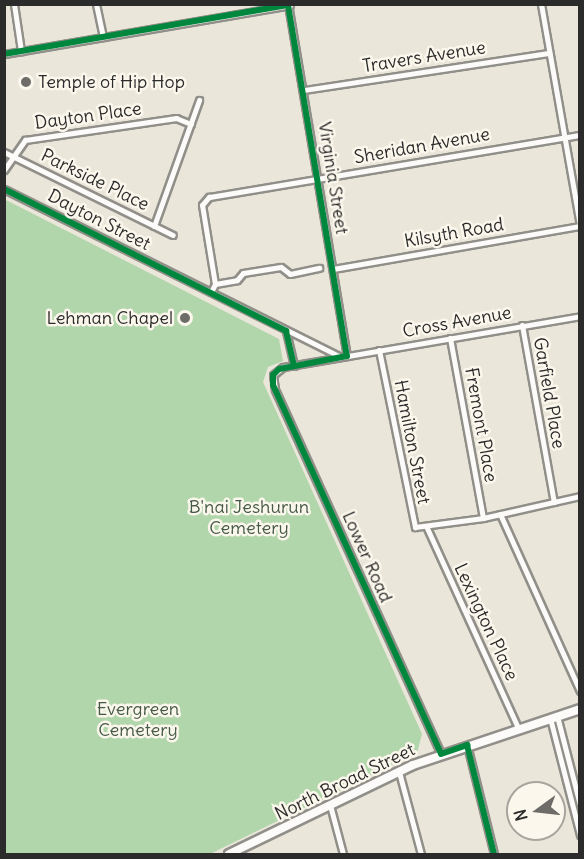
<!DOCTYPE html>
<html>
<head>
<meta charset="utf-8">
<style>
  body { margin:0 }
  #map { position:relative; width:584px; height:859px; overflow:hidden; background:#ebe6da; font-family:Delius,sans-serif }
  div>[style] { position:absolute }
  .green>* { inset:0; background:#b1d6ab }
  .roads { filter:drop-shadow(2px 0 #918f89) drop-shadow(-2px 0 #918f89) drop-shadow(0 2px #918f89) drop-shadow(0 -2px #918f89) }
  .street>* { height:5px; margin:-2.5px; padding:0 2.5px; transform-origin:2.5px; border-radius:2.5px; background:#fcfbf9 }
  .secondary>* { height:8px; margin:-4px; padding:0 4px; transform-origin:4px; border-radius:4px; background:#fcfbf9 }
  .cycleway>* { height:6px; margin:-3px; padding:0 3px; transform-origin:3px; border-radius:3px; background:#00873e }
  .dots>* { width:16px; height:16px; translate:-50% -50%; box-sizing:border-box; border:3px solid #fbf7ec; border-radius:50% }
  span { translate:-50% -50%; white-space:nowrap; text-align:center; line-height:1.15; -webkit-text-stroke:5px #fbf7ec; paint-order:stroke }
  .street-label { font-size:18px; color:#2b2b2b }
  .poi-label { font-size:18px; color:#2b2b2b }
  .left { translate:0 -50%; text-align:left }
  .right { translate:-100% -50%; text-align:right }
  .park-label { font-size:18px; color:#455a46 }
  .frame { position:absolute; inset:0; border:6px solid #2b2b2b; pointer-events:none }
  .north { position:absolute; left:506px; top:781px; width:60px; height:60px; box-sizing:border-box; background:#fbf7ec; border:2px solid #a8a59f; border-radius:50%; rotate:255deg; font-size:16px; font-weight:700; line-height:24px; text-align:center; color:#2b2b2b }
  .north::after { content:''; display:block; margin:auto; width:21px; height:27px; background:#6e6c68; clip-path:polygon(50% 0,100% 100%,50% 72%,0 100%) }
</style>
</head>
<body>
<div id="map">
  <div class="green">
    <div style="clip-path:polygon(4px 199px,279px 339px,283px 361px,268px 367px,263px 382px,422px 734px,417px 753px,210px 854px,5px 854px)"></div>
  </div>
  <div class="roads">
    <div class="street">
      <div style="left:14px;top:4px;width:48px;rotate:81.5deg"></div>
      <div style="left:96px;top:4px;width:34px;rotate:78deg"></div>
      <div style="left:288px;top:4px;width:357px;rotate:80.5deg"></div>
      <div style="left:541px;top:4px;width:224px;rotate:80deg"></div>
      <div style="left:4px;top:54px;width:290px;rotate:-9.7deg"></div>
      <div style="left:304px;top:90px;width:248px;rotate:-8.6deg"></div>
      <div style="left:4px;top:152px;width:188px;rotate:26.2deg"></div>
      <div style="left:4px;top:170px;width:37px;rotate:-55deg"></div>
      <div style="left:25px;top:140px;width:153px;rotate:-8.3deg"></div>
      <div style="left:176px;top:118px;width:16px;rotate:22deg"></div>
      <div style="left:4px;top:189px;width:374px;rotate:26.5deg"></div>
      <div style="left:154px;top:226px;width:134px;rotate:-70.3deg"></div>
      <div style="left:333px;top:269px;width:251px;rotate:-9.9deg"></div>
      <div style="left:215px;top:284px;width:80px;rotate:-99.3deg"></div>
      <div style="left:202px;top:205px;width:11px;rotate:-49deg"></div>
      <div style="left:209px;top:197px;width:376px;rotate:-9.5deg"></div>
      <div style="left:211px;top:292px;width:9px;rotate:-63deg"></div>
      <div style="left:215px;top:284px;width:22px;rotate:-10deg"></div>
      <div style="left:237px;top:280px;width:9px;rotate:-49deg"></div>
      <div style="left:243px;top:273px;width:38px;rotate:-9deg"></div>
      <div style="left:281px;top:267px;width:11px;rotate:38deg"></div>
      <div style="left:290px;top:274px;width:30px;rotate:-12deg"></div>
      <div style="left:522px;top:325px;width:180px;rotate:79.8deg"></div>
      <div style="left:286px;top:331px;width:36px;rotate:77deg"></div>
      <div style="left:450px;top:338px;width:183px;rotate:79.6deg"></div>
      <div style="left:379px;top:350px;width:181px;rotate:78.5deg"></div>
      <div style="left:415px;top:527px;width:69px;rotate:-7.5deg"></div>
      <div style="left:483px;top:518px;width:99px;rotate:-12.8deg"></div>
      <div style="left:500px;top:514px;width:194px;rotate:65.7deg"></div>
      <div style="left:427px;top:528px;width:220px;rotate:65.5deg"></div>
      <div style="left:557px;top:716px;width:92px;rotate:75.5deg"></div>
      <div style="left:550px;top:718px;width:121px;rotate:75.6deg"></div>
      <div style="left:467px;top:745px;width:112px;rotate:76.1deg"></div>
      <div style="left:441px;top:754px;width:401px;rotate:-114.5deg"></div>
      <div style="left:275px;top:389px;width:14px;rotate:-98deg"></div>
      <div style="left:273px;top:375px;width:13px;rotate:-39deg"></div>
      <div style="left:283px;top:367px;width:301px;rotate:-9.7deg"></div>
      <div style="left:399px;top:772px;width:85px;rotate:75deg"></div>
      <div style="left:330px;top:805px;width:51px;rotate:75.1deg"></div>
    </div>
    <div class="secondary">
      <div style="left:229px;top:854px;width:204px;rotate:-25.8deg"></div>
      <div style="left:413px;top:765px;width:176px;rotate:-18.5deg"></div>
    </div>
  </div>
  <div class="cycleway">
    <div style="left:4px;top:54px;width:288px;rotate:-9.8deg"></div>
    <div style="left:288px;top:5px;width:356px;rotate:80.5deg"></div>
    <div style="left:347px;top:356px;width:69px;rotate:169.2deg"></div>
    <div style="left:279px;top:369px;width:8px;rotate:135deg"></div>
    <div style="left:273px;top:375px;width:10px;rotate:90deg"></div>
    <div style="left:273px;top:385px;width:405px;rotate:65.5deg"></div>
    <div style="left:441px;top:754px;width:28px;rotate:-19deg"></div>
    <div style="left:467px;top:745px;width:112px;rotate:76.1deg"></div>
    <div style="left:4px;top:189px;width:316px;rotate:26.7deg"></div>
    <div style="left:286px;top:331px;width:36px;rotate:77deg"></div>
  </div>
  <div class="dots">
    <div style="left:26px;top:82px;background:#6e6c68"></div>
    <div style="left:185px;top:318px;background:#6e6c68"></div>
  </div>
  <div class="street-label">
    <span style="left:424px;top:57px;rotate:-9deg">Travers Avenue</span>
    <span style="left:88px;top:116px;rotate:-8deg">Dayton Place</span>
    <span style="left:422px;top:146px;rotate:-10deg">Sheridan Avenue</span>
    <span style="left:333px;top:178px;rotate:81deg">Virginia Street</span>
    <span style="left:95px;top:180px;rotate:26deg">Parkside Place</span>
    <span style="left:99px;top:220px;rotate:27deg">Dayton Street</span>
    <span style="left:454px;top:233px;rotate:-10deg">Kilsyth Road</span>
    <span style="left:457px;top:322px;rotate:-10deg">Cross Avenue</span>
    <span style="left:549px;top:393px;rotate:80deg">Garfield Place</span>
    <span style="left:481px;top:425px;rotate:80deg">Fremont Place</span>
    <span style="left:412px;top:442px;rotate:79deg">Hamilton Street</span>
    <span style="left:367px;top:557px;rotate:66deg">Lower Road</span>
    <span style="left:486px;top:622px;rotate:65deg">Lexington Place</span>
    <span style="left:345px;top:782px;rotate:-26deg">North Broad Street</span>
  </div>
  <div class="poi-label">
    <span class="left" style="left:38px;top:82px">Temple of Hip Hop</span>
    <span class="right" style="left:173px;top:318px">Lehman Chapel</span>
  </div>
  <div class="park-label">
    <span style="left:249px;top:518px">B'nai Jeshurun<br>Cemetery</span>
    <span style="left:138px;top:720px">Evergreen<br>Cemetery</span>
  </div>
  <div class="frame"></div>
  <div class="north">N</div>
</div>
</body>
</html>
